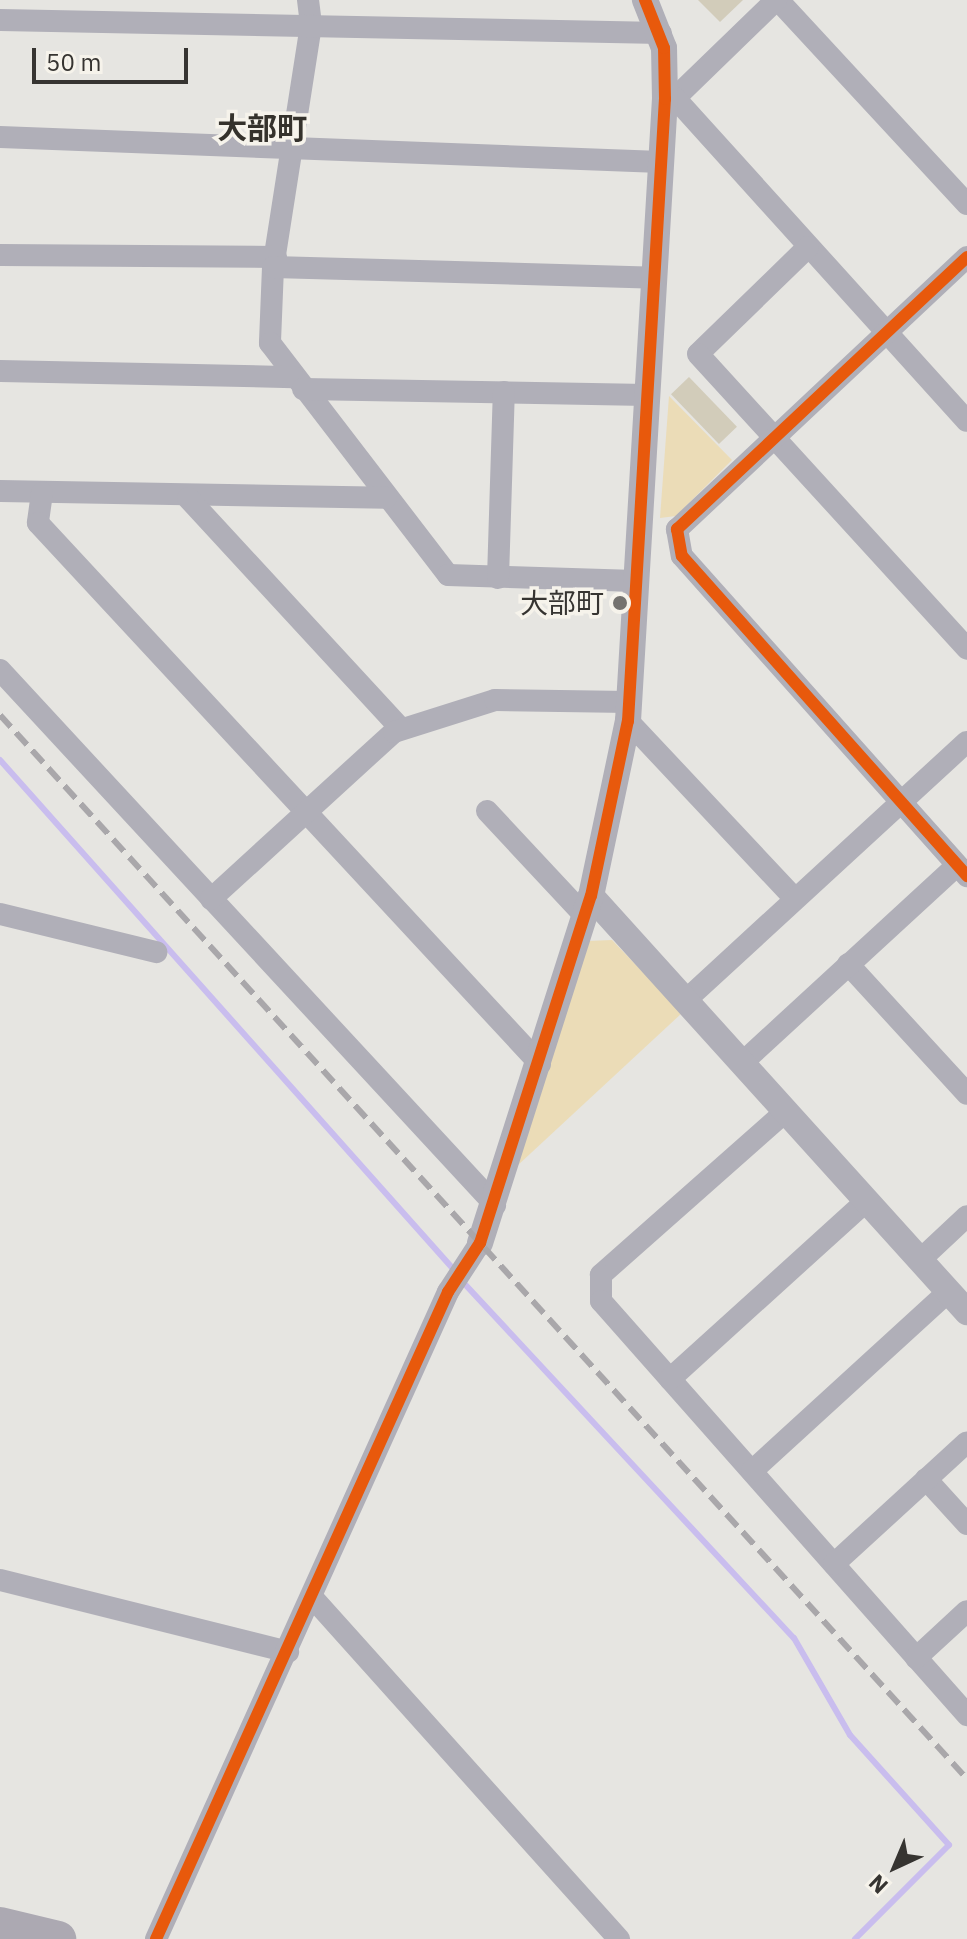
<!DOCTYPE html>
<html>
<head>
<meta charset="utf-8">
<style>
  body { margin:0 }
  #map { position:relative; width:967px; height:1939px; overflow:hidden; background:#e6e5e1; font-family:"IBM Plex Sans","Noto Sans JP",sans-serif }
  div>[style] { position:absolute }
  .green>* { inset:0; background:#ebdcb7 }
  .stream>* { height:6px; margin:-3px; padding:0 3px; transform-origin:3px; border-radius:3px; background:#c9bdee }
  .building>* { inset:0; background:#d2ccba; transform-origin:0 0 }
  .minor>* { height:22px; margin:-11px; padding:0 11px; transform-origin:11px; border-radius:11px; background:#b0afb8 }
  .tertiary>* { height:26px; margin:-13px; padding:0 13px; transform-origin:13px; border-radius:13px; background:#b0afb8 }
  .trunk>* { height:36px; margin:-18px; padding:0 18px; transform-origin:18px; border-radius:18px; background:#aca9b2 }
  .rail>* { height:6px; margin-top:-3px; transform-origin:0; background:repeating-linear-gradient(90deg,#a9a7aa 0 16px,transparent 0 24px) }
  .cycleway>* { height:12px; margin:-6px; padding:0 6px; transform-origin:6px; border-radius:6px; background:#e8590c }
  .dots>* { width:22px; height:22px; translate:-50% -50%; box-sizing:border-box; border:4px solid #f6f3eb; border-radius:50% }
  span { translate:-50% -50%; white-space:nowrap; text-align:center; line-height:1.15; -webkit-text-stroke:7px #f6f3eb; paint-order:stroke }
  .poi-label { font-size:28px; color:#363431 }
  .right { translate:-100% -50%; text-align:right }
  .neighbourhood-label { font-size:30px; color:#35322c; font-weight:700 }
  .north { position:absolute; left:855px; top:1827px; width:80px; height:80px; -webkit-text-stroke:6px #f6f3eb; paint-order:stroke; rotate:224deg; font-size:22px; font-weight:700; line-height:32px; text-align:center; color:#363431 }
  .north::after { content:''; display:block; margin:auto; width:28px; height:36px; background:#363431; clip-path:polygon(50% 0,100% 100%,50% 72%,0 100%) }
  .scale { position:absolute; left:32px; top:48px; width:156px; height:36px; box-sizing:border-box; border:4px solid #363431; border-top:0; padding-left:10px; font-size:24px; line-height:28px; white-space:nowrap; color:#363431; -webkit-text-stroke:6px #f6f3eb; paint-order:stroke }
</style>
</head>
<body>
<div id="map">
  <div class="green">
    <div style="clip-path:polygon(669px 396px,732px 460px,676px 516px,660px 518px)"></div>
    <div style="clip-path:polygon(612px 940px,682px 1013px,517px 1166px,588px 941px)"></div>
  </div>
  <div class="stream">
    <div style="left:0;top:760px;width:684px;rotate:48.32deg"></div>
    <div style="left:461px;top:1280px;width:489px;rotate:47.1deg"></div>
    <div style="left:794px;top:1638px;width:112px;rotate:60deg"></div>
    <div style="left:850px;top:1735px;width:148px;rotate:48deg"></div>
    <div style="left:949px;top:1845px;width:133px;rotate:135deg"></div>
  </div>
  <div class="building">
    <div style="clip-path:polygon(698px 0,743px 0,720px 22px)"></div>
    <div style="left:689px;top:377px;width:69px;height:25px;rotate:46deg"></div>
  </div>
  <div class="minor">
    <div style="left:308px;top:0;width:25px;rotate:83deg"></div>
    <div style="left:311px;top:25px;width:245px;rotate:98.9deg"></div>
    <div style="left:273px;top:267px;width:76px;rotate:92.3deg"></div>
    <div style="left:270px;top:343px;width:292px;rotate:52.5deg"></div>
    <div style="left:448px;top:575px;width:188px;rotate:1.8deg"></div>
    <div style="left:778px;top:0;width:278px;rotate:47.2deg"></div>
    <div style="left:0;top:20px;width:661px;rotate:1.13deg"></div>
    <div style="left:675px;top:98px;width:141px;rotate:-44.1deg"></div>
    <div style="left:665px;top:99px;width:10px;rotate:-6deg"></div>
    <div style="left:675px;top:98px;width:435px;rotate:47.9deg"></div>
    <div style="left:0;top:137px;width:661px;rotate:2.17deg"></div>
    <div style="left:808px;top:247px;width:153px;rotate:135.8deg"></div>
    <div style="left:698px;top:354px;width:399px;rotate:47.6deg"></div>
    <div style="left:0;top:255px;width:276px;rotate:0.4deg"></div>
    <div style="left:967px;top:257px;width:398px;rotate:136.8deg"></div>
    <div style="left:677px;top:529px;width:27px;rotate:80deg"></div>
    <div style="left:682px;top:556px;width:429px;rotate:48.3deg"></div>
    <div style="left:273px;top:267px;width:382px;rotate:1.6deg"></div>
    <div style="left:0;top:371px;width:294px;rotate:1.2deg"></div>
    <div style="left:303px;top:389px;width:344px;rotate:1deg"></div>
    <div style="left:0;top:491px;width:386px;rotate:1deg"></div>
    <div style="left:42px;top:493px;width:30px;rotate:98deg"></div>
    <div style="left:38px;top:523px;width:738px;rotate:47.14deg"></div>
    <div style="left:188px;top:498px;width:314px;rotate:47.3deg"></div>
    <div style="left:498px;top:578px;width:186px;rotate:-88.2deg"></div>
    <div style="left:0;top:670px;width:729px;rotate:47.22deg"></div>
    <div style="left:628px;top:721px;width:241px;rotate:46.8deg"></div>
    <div style="left:487px;top:811px;width:144px;rotate:47deg"></div>
    <div style="left:211px;top:899px;width:248px;rotate:-42.4deg"></div>
    <div style="left:394px;top:732px;width:106px;rotate:-17.6deg"></div>
    <div style="left:495px;top:700px;width:134px;rotate:0.9deg"></div>
    <div style="left:0;top:914px;width:161px;rotate:13.7deg"></div>
    <div style="left:848px;top:964px;width:176px;rotate:47.5deg"></div>
    <div style="left:686px;top:1000px;width:381px;rotate:-42.6deg"></div>
    <div style="left:742px;top:1063px;width:292px;rotate:-42.6deg"></div>
    <div style="left:785px;top:1112px;width:246px;rotate:138.5deg"></div>
    <div style="left:601px;top:1275px;width:26px;rotate:90deg"></div>
    <div style="left:601px;top:1301px;width:553px;rotate:48.52deg"></div>
    <div style="left:920px;top:1260px;width:64px;rotate:-43.1deg"></div>
    <div style="left:670px;top:1379px;width:265px;rotate:-42.2deg"></div>
    <div style="left:752px;top:1471px;width:267px;rotate:-42.4deg"></div>
    <div style="left:926px;top:1479px;width:61px;rotate:47.7deg"></div>
    <div style="left:834px;top:1564px;width:180px;rotate:-42.5deg"></div>
    <div style="left:0;top:1580px;width:297px;rotate:14deg"></div>
    <div style="left:312px;top:1597px;width:460px;rotate:48.1deg"></div>
    <div style="left:916px;top:1658px;width:69px;rotate:-42.7deg"></div>
    <div style="left:156px;top:1939px;width:710px;rotate:-65.71deg"></div>
    <div style="left:448px;top:1292px;width:59px;rotate:-56.9deg"></div>
  </div>
  <div class="tertiary">
    <div style="left:591px;top:896px;width:561px;rotate:47.89deg"></div>
    <div style="left:480px;top:1243px;width:364px;rotate:-72.3deg"></div>
    <div style="left:591px;top:896px;width:179px;rotate:-78.1deg"></div>
    <div style="left:628px;top:721px;width:623px;rotate:-86.6deg"></div>
    <div style="left:665px;top:99px;width:51px;rotate:-91.1deg"></div>
    <div style="left:664px;top:48px;width:52px;rotate:-111.6deg"></div>
  </div>
  <div class="trunk">
    <div style="left:0;top:1925px;width:60px;rotate:13.6deg"></div>
  </div>
  <div class="rail">
    <div style="left:0;top:715px;width:1438px;rotate:47.73deg"></div>
  </div>
  <div class="cycleway">
    <div style="left:967px;top:257px;width:398px;rotate:136.8deg"></div>
    <div style="left:677px;top:529px;width:27px;rotate:80deg"></div>
    <div style="left:682px;top:556px;width:429px;rotate:48.3deg"></div>
    <div style="left:156px;top:1939px;width:710px;rotate:-65.71deg"></div>
    <div style="left:448px;top:1292px;width:59px;rotate:-56.9deg"></div>
    <div style="left:480px;top:1243px;width:364px;rotate:-72.3deg"></div>
    <div style="left:591px;top:896px;width:179px;rotate:-78.1deg"></div>
    <div style="left:628px;top:721px;width:623px;rotate:-86.6deg"></div>
    <div style="left:665px;top:99px;width:51px;rotate:-91.1deg"></div>
    <div style="left:664px;top:48px;width:52px;rotate:-111.6deg"></div>
  </div>
  <div class="dots">
    <div style="left:620px;top:603px;background:#74726f"></div>
  </div>
  <div class="poi-label">
    <span class="right" style="left:604px;top:603px">大部町</span>
  </div>
  <div class="neighbourhood-label">
    <span style="left:262px;top:128px">大部町</span>
  </div>
  <div class="north">N</div>
  <div class="scale">50 m</div>
</div>
</body>
</html>
